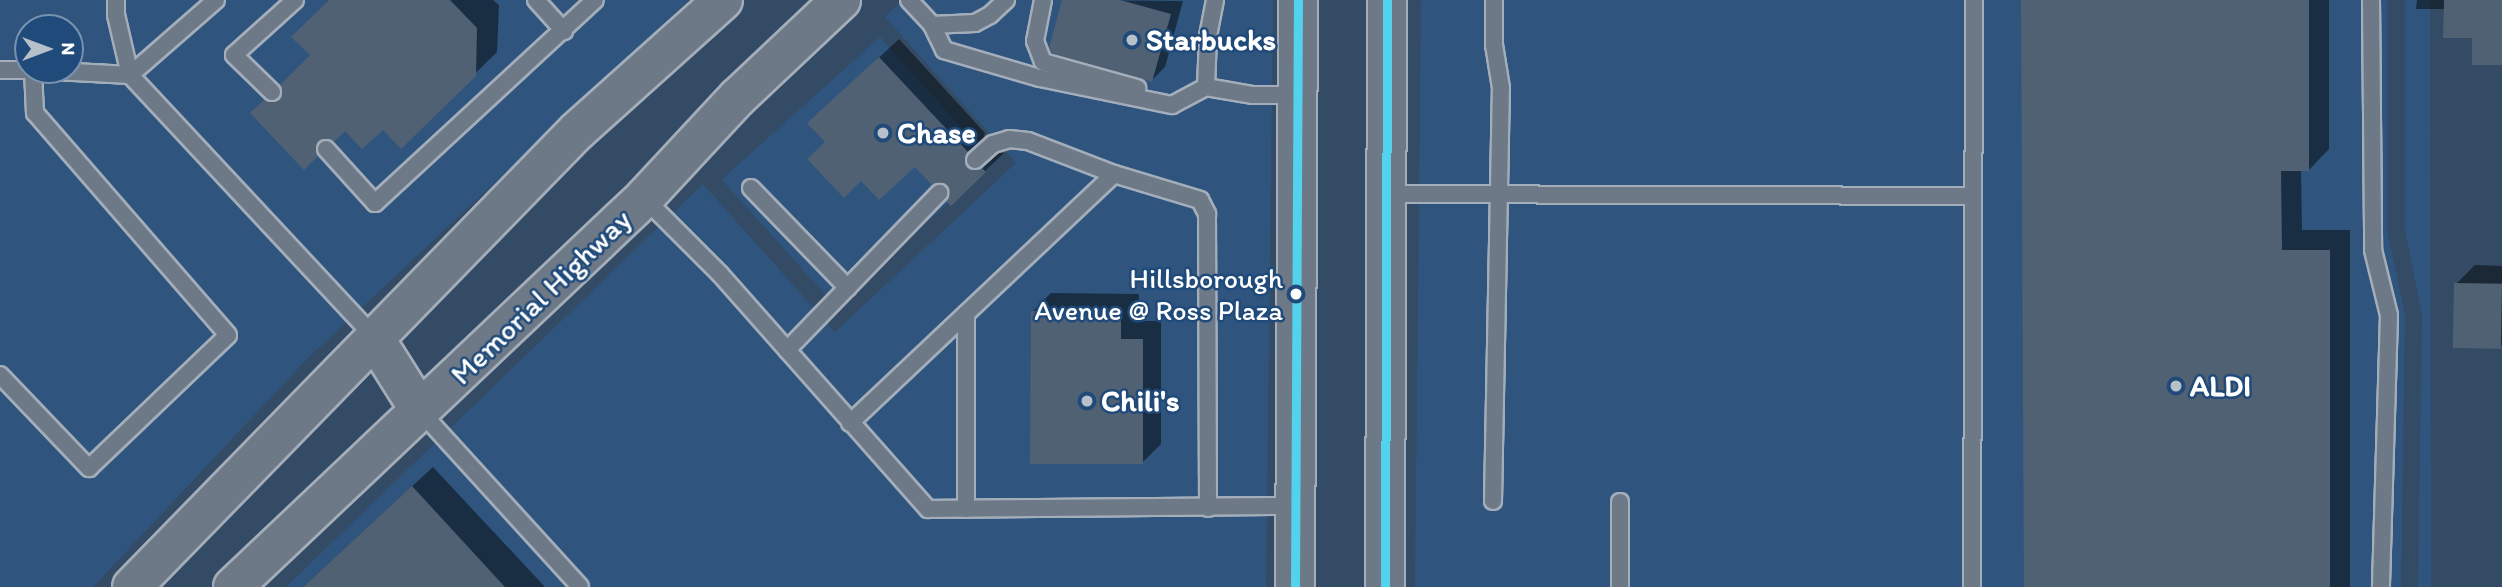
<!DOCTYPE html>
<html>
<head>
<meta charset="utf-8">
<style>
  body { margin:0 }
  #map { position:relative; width:2502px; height:587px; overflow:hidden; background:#344b65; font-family:Itim,sans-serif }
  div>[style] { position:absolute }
  .built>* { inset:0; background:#2f557f; transform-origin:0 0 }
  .shadow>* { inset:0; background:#0007 }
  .building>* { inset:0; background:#506174; transform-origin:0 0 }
  .roads { filter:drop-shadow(2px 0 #a4aeba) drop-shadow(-2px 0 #a4aeba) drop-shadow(0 2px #a4aeba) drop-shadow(0 -2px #a4aeba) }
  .lane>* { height:16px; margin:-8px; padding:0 8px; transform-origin:8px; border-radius:8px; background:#6d7986 }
  .secondary>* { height:38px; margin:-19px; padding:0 19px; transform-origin:19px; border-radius:19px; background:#6d7986 }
  .primary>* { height:38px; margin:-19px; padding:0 19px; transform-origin:19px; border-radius:19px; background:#6d7986 }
  .bus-1>* { height:9px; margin:-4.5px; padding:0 4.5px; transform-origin:4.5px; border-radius:4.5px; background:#53d2ee }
  .dots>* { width:19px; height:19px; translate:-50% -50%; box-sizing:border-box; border:4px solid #1f4a7a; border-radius:50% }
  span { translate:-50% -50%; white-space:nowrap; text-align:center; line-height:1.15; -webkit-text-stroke:5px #1f4a7a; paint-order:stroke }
  .bus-label { font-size:28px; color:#fff }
  .right { translate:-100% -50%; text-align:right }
  .poi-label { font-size:30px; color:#fff; font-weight:700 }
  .left { translate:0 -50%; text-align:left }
  .street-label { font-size:30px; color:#fff }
  .north { position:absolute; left:14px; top:14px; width:70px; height:70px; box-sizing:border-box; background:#1f4a7a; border:2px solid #7992af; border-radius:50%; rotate:90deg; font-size:19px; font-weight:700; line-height:28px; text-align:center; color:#fff }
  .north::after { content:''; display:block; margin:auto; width:24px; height:32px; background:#b8c0c9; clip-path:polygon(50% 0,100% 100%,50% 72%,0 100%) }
</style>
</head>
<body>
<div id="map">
  <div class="built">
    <div style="clip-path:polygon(evenodd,0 0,689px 0,306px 360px,93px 587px,0 587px,0 0,28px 28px,70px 28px,70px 70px,28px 70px,28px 28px)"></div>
    <div style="clip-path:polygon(903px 0,1273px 0,1266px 587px,286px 587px,703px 184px,835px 332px,1016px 163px,885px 17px)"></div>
    <div style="clip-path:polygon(1421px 0,2387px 0,2387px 230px,2405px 315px,2401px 587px,1415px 587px)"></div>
    <div style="clip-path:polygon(2405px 0,2430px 0,2431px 587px,2418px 587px,2422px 315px,2405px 229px)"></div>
    <div style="left:880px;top:37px;width:169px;height:213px;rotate:48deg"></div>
  </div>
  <div class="shadow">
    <div style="clip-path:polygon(331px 0,493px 0,499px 5px,497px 52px,401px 146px,383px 128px,345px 129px,304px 167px,252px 114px,312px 55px)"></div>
    <div style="clip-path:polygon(1064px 0,1183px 1px,1165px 67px,1152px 80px)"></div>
    <div style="clip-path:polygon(2023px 0,2329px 0,2329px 149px,2309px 170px,2301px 170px,2302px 230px,2350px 230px,2350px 587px,2025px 587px)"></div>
    <div style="clip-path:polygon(2417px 0,2502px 0,2502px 63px,2446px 9px,2416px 9px)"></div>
    <div style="clip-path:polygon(899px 39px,985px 133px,982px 142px,986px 149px,1004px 153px,985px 171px,951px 195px,948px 185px,915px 165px,827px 142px,828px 105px)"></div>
    <div style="clip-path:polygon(2475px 265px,2502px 266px,2502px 346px,2456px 284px)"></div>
    <div style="clip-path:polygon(1051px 293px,1139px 294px,1139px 321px,1161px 321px,1161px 444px,1142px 463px,1032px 312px)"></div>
    <div style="clip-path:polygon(433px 467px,545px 587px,303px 587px)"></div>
  </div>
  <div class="building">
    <div style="clip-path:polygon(329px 0,450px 0,477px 28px,476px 76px,401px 149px,383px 130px,362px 149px,345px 131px,334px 142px,324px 139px,318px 142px,316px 151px,318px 156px,304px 170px,250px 113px,265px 99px,274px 102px,280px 99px,282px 90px,280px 85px,310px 55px,291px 37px)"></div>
    <div style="clip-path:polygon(1062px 0,1120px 0,1171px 14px,1152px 82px,1051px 53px,1049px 48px)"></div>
    <div style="clip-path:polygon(2021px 0,2309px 0,2309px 171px,2281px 171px,2282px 250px,2330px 250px,2330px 587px,2024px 587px)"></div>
    <div style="clip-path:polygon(2444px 0,2502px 0,2502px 65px,2472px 65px,2472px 38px,2443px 38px)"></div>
    <div style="clip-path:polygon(879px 57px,968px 152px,965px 161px,968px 167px,976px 170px,982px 168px,986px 172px,951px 206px,946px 201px,949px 195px,947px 186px,941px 183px,932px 185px,915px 167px,879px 200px,861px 181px,844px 198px,807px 159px,825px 142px,807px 123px)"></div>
    <div style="left:2454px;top:283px;width:48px;height:65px;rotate:1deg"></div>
    <div style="clip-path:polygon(1031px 311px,1121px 312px,1121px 339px,1143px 339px,1143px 464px,1030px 464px)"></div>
    <div style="clip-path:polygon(412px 486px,505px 587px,303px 587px)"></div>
  </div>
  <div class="roads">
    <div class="lane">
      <div style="left:216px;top:0;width:114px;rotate:138.9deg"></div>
      <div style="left:130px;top:75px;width:359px;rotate:47deg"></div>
      <div style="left:536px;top:0;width:42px;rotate:47.9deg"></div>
      <div style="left:909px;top:0;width:34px;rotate:47deg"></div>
      <div style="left:932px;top:25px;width:28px;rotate:64deg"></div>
      <div style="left:944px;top:50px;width:100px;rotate:16.3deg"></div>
      <div style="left:1040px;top:78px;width:135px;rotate:11.6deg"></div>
      <div style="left:1172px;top:105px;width:38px;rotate:-28deg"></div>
      <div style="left:1043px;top:0;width:42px;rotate:101deg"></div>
      <div style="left:1035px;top:41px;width:22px;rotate:69deg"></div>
      <div style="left:1043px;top:62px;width:98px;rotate:15.5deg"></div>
      <div style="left:1215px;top:0;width:38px;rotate:101deg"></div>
      <div style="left:1208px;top:37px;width:50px;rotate:92.3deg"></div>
      <div style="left:1206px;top:87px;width:48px;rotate:9.7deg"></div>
      <div style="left:1253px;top:95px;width:44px"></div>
      <div style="left:2371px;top:0;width:250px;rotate:89.5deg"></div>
      <div style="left:2373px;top:250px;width:67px;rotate:76.2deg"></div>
      <div style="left:2389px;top:315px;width:272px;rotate:91.7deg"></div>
      <div style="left:932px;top:25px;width:43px;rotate:-2.7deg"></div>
      <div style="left:975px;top:23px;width:17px;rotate:-28deg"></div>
      <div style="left:990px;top:15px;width:22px;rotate:-43deg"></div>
      <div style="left:0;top:70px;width:28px"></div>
      <div style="left:36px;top:70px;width:94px;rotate:3deg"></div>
      <div style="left:130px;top:75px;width:62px;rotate:-103.1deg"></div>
      <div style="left:116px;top:15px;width:15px;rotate:-90deg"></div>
      <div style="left:272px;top:92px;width:53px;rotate:-135.8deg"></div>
      <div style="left:234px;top:55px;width:82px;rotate:-42deg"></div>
      <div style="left:326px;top:149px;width:73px;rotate:47.8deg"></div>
      <div style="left:375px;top:203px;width:299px;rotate:-42.7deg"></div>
      <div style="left:975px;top:160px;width:24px;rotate:-42deg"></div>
      <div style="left:993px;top:144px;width:17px;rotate:-17deg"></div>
      <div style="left:1009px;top:139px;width:19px;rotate:6deg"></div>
      <div style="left:1028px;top:141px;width:92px;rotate:21deg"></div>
      <div style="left:751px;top:188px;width:139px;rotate:45.9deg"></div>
      <div style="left:1385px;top:194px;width:588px;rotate:0.19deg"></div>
      <div style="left:644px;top:198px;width:107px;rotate:45deg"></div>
      <div style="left:720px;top:274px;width:314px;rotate:48.5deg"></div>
      <div style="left:928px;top:509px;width:367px;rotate:-0.5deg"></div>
      <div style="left:787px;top:350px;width:219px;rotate:-45.9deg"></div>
      <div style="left:0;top:375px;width:129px;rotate:46.3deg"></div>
      <div style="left:89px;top:468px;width:192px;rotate:-43.7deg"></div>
      <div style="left:228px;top:335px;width:294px;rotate:-131deg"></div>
      <div style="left:35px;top:113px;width:43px;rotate:-92.7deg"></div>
      <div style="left:421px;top:412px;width:236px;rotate:47.7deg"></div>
      <div style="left:850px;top:423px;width:363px;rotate:-43.3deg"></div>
      <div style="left:1114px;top:174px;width:90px;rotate:16.8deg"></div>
      <div style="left:1200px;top:200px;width:16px;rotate:63deg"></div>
      <div style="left:1207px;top:214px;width:294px;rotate:89.8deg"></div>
      <div style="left:1493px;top:501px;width:413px;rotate:-88.9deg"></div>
      <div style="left:1501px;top:88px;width:44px;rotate:-99.2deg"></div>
      <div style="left:1494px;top:45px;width:45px;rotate:-90deg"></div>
      <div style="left:1620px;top:502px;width:85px;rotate:90deg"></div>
      <div style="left:966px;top:509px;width:195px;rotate:-90deg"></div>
      <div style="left:1972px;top:587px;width:587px;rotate:-89.8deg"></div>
    </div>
    <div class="secondary">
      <div style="left:375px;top:339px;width:86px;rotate:57.8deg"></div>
      <div style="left:132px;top:587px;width:637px;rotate:-45.7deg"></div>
      <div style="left:577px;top:131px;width:196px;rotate:-41.9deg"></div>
      <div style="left:233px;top:587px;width:566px;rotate:-43.42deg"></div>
      <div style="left:644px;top:198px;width:137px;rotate:-47.1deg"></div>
      <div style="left:737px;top:98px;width:143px;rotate:-43.3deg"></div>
    </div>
    <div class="primary">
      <div style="left:1295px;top:587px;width:587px;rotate:-89.71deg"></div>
      <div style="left:1385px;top:587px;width:587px;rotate:-89.8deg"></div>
    </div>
  </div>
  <div class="bus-1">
    <div style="left:1295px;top:587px;width:587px;rotate:-89.71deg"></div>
    <div style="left:1385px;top:587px;width:587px;rotate:-89.8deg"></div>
  </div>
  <div class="dots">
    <div style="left:1132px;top:40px;background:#b8c0c9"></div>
    <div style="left:883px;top:133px;background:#b8c0c9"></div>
    <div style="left:1296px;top:294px;background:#fff"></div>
    <div style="left:2176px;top:386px;background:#b8c0c9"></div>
    <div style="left:1087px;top:401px;background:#b8c0c9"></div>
  </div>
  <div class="bus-label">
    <span class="right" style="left:1283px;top:294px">Hillsborough<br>Avenue @ Ross Plaza</span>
  </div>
  <div class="poi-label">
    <span class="left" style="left:1146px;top:40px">Starbucks</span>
    <span class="left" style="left:897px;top:133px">Chase</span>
    <span class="left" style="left:2190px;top:386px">ALDI</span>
    <span class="left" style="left:1101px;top:401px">Chili's</span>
  </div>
  <div class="street-label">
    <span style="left:541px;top:297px;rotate:-44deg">Memorial Highway</span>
  </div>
  <div class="north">N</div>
</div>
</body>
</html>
